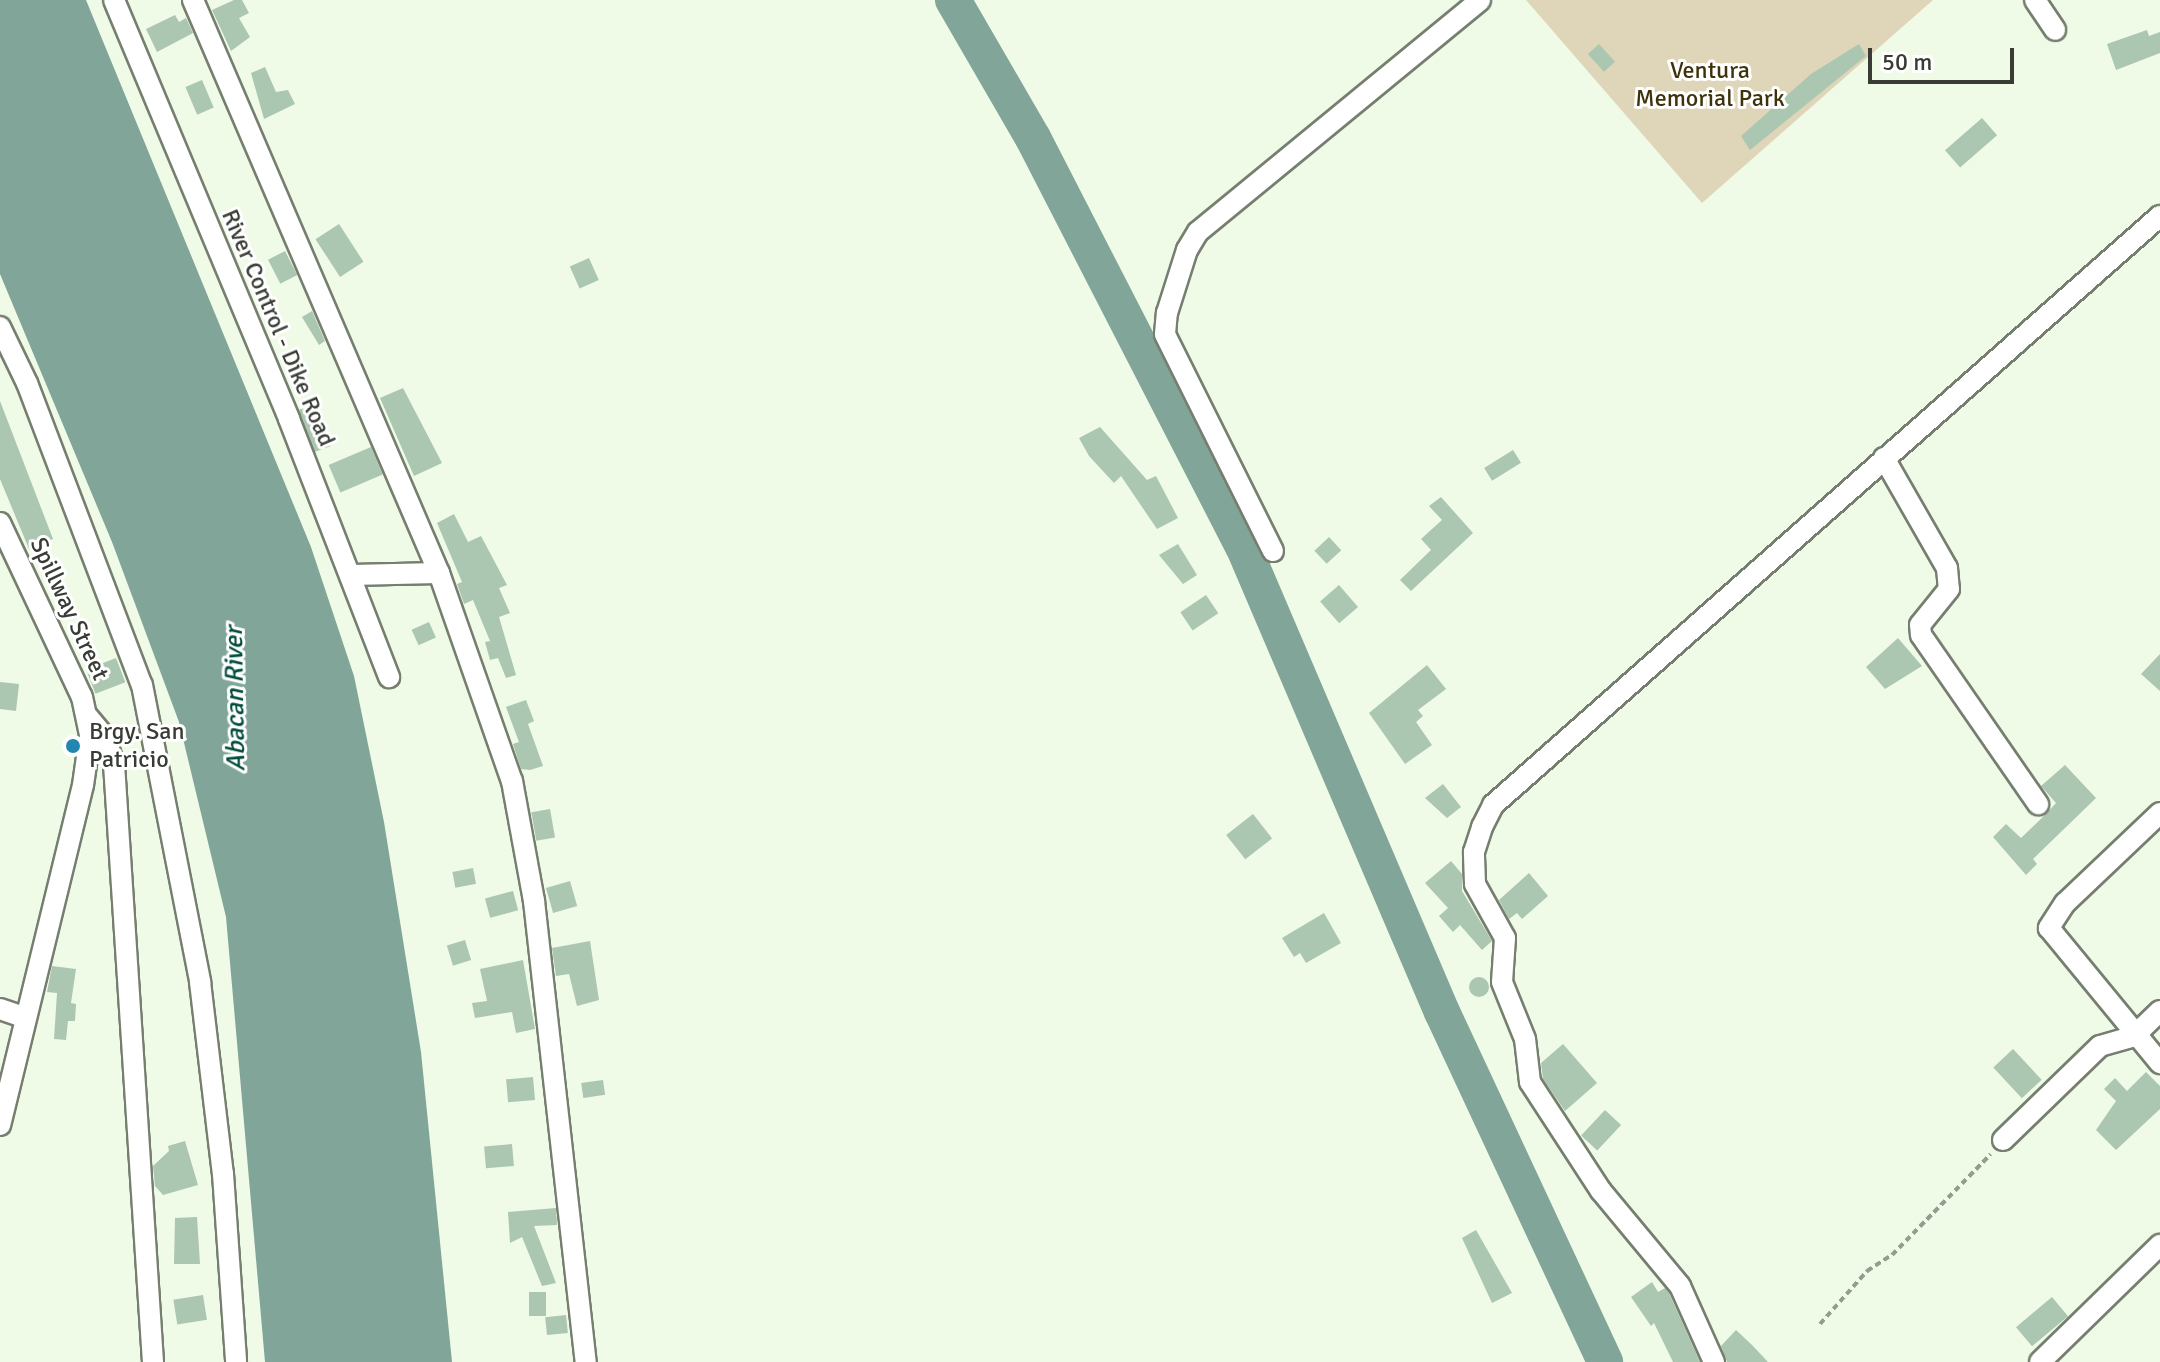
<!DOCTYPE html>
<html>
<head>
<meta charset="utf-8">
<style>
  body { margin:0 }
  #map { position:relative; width:2160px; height:1362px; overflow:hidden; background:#effae7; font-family:Signika,sans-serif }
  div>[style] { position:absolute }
  .green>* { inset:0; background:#dfd5b8 }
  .water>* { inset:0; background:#82a599 }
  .river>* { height:36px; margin:-18px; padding:0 18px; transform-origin:18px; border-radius:18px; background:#82a599 }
  .building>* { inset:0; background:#abc7b1; transform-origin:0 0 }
  .round { border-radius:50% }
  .path>* { height:4px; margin-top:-2px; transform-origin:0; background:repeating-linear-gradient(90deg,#959c8f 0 6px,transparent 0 10px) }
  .roads { filter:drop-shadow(2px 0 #767f6f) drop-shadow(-2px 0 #767f6f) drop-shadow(0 2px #767f6f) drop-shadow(0 -2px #767f6f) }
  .minor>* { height:20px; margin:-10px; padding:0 10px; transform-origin:10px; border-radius:10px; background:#fff }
  .dots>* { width:22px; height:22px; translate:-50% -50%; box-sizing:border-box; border:4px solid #fff; border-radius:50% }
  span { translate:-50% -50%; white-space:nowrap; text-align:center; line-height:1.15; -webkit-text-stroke:6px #fff; paint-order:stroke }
  .park-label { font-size:24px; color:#3e320a }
  .street-label { font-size:24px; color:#383c35 }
  .poi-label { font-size:24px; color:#383c35 }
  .left { translate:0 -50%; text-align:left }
  .water-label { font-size:26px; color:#004c3b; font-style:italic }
  .scale { position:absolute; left:1868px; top:48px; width:146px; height:36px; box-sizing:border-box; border:4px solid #383c35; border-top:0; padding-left:10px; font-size:24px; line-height:28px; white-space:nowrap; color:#383c35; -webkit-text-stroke:6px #fff; paint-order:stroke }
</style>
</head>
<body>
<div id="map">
  <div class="green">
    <div style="clip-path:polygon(1526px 0,1933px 0,1702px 203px)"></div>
  </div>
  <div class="water">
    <div style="clip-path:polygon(0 0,86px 0,311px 547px,354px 676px,384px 822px,421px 1052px,452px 1362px,265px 1362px,226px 917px,179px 722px,112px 542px,0 274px)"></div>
  </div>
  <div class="river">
    <div style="left:953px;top:0;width:160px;rotate:59.9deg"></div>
    <div style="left:1033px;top:138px;width:459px;rotate:62.8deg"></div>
    <div style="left:1243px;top:546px;width:507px;rotate:66.88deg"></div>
    <div style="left:1442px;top:1012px;width:386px;rotate:65deg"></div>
  </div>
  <div class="building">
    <div style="clip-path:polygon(234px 0,242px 0,249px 13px,239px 18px,250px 37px,231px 51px,212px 10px)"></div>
    <div style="clip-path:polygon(175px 15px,179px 22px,186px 18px,193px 33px,157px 52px,146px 29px)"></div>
    <div style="clip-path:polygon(2147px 30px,2149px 36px,2160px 32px,2160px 53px,2116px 70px,2107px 44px)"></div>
    <div style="left:1599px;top:44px;width:24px;height:15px;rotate:48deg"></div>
    <div style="clip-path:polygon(1859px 44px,1866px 56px,1750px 150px,1741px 136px,1811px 74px)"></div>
    <div style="clip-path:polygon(265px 67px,276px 92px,288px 90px,295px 104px,264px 119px,251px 73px)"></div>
    <div style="left:202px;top:80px;width:30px;height:18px;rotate:67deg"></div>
    <div style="left:1982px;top:118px;width:23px;height:49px;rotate:49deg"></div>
    <div style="left:339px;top:224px;width:45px;height:28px;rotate:57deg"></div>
    <div style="left:285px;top:251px;width:27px;height:19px;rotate:63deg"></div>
    <div style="left:589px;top:258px;width:24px;height:21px;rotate:66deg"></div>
    <div style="clip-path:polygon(312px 311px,325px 341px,319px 345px,302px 317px)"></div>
    <div style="clip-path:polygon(403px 388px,442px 463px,414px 476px,380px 398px)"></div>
    <div style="clip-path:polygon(0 401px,53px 539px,29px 549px,0 479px)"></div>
    <div style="left:315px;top:404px;width:45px;height:17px;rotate:70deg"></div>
    <div style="clip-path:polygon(1100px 427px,1147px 480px,1156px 476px,1178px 518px,1157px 529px,1121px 476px,1114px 483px,1089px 456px,1079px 438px)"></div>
    <div style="left:371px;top:447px;width:30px;height:46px;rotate:67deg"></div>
    <div style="left:1513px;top:450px;width:15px;height:34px;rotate:58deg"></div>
    <div style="clip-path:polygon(1441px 497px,1473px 533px,1411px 591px,1400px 580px,1431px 550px,1421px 539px,1442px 520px,1429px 506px)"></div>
    <div style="clip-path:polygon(454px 514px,468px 542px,481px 536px,507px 585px,499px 588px,510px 613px,499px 617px,516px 675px,506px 678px,498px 658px,490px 660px,485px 642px,490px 641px,473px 600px,464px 604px,457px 584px,462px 582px,437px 523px)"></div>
    <div style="left:1329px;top:537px;width:18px;height:20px;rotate:47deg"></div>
    <div style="clip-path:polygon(1178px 544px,1197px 575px,1183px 584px,1159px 555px)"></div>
    <div style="left:1339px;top:585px;width:29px;height:25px;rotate:49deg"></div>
    <div style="left:1206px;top:595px;width:22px;height:31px;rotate:56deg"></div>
    <div style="left:429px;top:622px;width:17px;height:19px;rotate:66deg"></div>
    <div style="clip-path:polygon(1898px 638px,1922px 666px,1885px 689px,1866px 667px)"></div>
    <div style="clip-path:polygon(2160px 654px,2160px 691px,2141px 674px)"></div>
    <div style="left:116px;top:658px;width:26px;height:32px;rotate:69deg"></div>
    <div style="clip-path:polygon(1427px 665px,1446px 689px,1418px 710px,1423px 716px,1416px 722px,1432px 745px,1405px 764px,1369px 713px)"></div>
    <div style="clip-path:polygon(0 682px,19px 684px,16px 711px,0 709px)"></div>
    <div style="clip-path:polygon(526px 700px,534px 721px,528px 724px,543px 766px,530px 770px,521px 769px,513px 744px,519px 742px,506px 707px)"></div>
    <div style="clip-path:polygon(2065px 765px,2096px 798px,2033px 859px,2037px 864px,2026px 875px,1993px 837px,2006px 824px,2021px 838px,2046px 814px,2056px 803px,2041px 786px)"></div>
    <div style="clip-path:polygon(1443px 784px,1461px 807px,1447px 818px,1425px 798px)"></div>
    <div style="left:550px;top:809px;width:29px;height:19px;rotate:80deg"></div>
    <div style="left:1253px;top:814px;width:31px;height:34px;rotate:52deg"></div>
    <div style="clip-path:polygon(1451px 861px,1462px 874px,1462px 891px,1492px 941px,1482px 950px,1460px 925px,1453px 932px,1439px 916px,1448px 908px,1425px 883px)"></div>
    <div style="left:473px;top:868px;width:16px;height:21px;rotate:79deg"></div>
    <div style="clip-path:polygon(1529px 873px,1548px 896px,1522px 919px,1517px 913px,1509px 919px,1499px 900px)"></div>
    <div style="left:570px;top:881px;width:26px;height:25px;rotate:74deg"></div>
    <div style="left:513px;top:891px;width:20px;height:29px;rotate:75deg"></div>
    <div style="clip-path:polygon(1324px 913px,1341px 943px,1306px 963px,1300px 953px,1294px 957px,1282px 938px)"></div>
    <div style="left:465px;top:940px;width:21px;height:19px;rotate:73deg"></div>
    <div style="clip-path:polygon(590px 941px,599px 1000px,577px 1006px,569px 974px,556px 976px,552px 948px)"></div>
    <div style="clip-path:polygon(523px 960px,535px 1029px,516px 1033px,512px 1012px,475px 1018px,472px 1003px,487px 1001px,480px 969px)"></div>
    <div style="clip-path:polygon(52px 966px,76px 969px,71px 1003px,76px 1004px,75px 1021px,68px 1021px,66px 1040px,54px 1039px,57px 993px,47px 992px)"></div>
    <div class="round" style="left:1469px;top:977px;width:20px;height:20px"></div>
    <div style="clip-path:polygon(1563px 1044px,1597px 1083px,1565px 1111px,1543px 1079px,1541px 1063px)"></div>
    <div style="left:2013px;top:1049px;width:42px;height:27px;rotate:47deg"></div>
    <div style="clip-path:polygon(2146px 1072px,2160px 1086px,2160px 1109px,2116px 1150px,2096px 1130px,2116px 1101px,2104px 1089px,2115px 1078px,2127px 1091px)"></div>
    <div style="left:533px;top:1077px;width:23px;height:27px;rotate:85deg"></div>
    <div style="left:603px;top:1080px;width:15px;height:22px;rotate:82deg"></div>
    <div style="left:1605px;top:1110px;width:22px;height:35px;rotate:43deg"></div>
    <div style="clip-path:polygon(185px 1141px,198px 1185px,163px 1195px,155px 1186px,153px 1166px,169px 1151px,168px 1146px)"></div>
    <div style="left:512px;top:1144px;width:22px;height:28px;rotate:85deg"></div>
    <div style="clip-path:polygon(556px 1208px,557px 1225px,534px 1226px,556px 1283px,542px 1286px,522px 1237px,510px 1243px,508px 1212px)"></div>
    <div style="clip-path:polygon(197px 1217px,200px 1264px,174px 1264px,175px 1218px)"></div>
    <div style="clip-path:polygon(1476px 1230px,1512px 1293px,1492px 1303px,1462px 1238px)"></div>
    <div style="clip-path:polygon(1652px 1282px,1658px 1292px,1665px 1288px,1669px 1293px,1700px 1362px,1673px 1362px,1654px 1323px,1651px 1326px,1631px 1297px)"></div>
    <div style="left:529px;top:1292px;width:17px;height:24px"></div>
    <div style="left:203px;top:1295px;width:25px;height:30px;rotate:81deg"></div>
    <div style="left:2052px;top:1297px;width:25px;height:47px;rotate:50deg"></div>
    <div style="left:566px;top:1315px;width:18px;height:21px;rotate:84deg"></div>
    <div style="clip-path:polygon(1736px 1330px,1752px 1345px,1768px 1362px,1727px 1362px,1721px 1346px)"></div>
  </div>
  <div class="path">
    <div style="left:1820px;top:1324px;width:71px;rotate:-48.4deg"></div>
    <div style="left:1867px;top:1271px;width:30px;rotate:-33deg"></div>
    <div style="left:1892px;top:1255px;width:141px;rotate:-45.6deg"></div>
  </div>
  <div class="roads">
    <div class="minor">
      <div style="left:114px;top:0;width:454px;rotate:67.3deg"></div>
      <div style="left:289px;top:419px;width:277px;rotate:68.8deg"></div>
      <div style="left:193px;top:0;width:624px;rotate:66.77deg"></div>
      <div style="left:439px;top:573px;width:220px;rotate:70.7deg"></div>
      <div style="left:512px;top:781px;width:122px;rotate:79.6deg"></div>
      <div style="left:534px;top:901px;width:464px;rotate:83.6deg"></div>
      <div style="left:2035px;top:0;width:36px;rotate:56deg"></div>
      <div style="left:0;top:327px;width:62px;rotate:64.3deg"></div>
      <div style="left:27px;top:383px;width:323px;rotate:69.2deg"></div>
      <div style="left:142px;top:685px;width:303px;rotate:78.9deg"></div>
      <div style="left:200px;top:982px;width:193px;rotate:83.2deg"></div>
      <div style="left:223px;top:1174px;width:188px;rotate:86deg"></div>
      <div style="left:1884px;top:458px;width:127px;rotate:60.2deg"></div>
      <div style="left:1947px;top:568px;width:21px;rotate:85deg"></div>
      <div style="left:1949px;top:589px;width:46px;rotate:128.9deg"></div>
      <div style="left:1920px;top:625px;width:10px;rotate:84deg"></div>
      <div style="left:1921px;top:635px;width:206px;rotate:55.3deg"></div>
      <div style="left:0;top:523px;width:192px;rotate:64.8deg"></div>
      <div style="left:82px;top:697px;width:40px;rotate:78deg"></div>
      <div style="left:90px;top:736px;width:49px;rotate:98.1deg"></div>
      <div style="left:83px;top:785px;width:350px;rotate:103.7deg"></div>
      <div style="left:1273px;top:551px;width:242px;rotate:-116.5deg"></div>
      <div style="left:1165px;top:334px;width:21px;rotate:-85deg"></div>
      <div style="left:1167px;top:313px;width:66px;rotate:-72.4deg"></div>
      <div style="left:1187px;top:250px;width:21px;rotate:-59deg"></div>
      <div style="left:1198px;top:232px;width:365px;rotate:-39.4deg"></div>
      <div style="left:350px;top:575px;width:89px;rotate:-1.3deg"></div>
      <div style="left:88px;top:717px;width:26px;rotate:50deg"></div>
      <div style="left:105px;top:737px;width:28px;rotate:72deg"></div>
      <div style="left:114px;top:764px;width:599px;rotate:86.27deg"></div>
      <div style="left:2160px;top:813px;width:131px;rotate:136.5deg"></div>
      <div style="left:2065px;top:903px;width:30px;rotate:123deg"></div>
      <div style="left:2049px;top:928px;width:175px;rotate:50.6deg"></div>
      <div style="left:0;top:1009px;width:24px;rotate:19deg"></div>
      <div style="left:2003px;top:1140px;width:135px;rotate:-44.1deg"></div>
      <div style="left:2100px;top:1046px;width:35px;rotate:-16deg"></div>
      <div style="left:2134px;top:1036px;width:36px;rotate:-44deg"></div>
      <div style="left:1714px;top:1362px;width:83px;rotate:-114.1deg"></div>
      <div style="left:1680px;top:1286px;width:124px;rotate:-129.7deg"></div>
      <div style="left:1601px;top:1191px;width:130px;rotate:-123.1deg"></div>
      <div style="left:1530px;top:1082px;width:43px;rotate:-96.6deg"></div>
      <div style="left:1525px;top:1039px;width:61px;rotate:-112deg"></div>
      <div style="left:1502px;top:982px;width:44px;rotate:-86.1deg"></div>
      <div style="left:1505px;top:938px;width:62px;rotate:-119.1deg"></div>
      <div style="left:1475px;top:884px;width:32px;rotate:-92deg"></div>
      <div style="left:1474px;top:852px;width:26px;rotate:-72deg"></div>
      <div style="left:1482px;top:827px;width:25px;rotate:-63deg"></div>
      <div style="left:1493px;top:805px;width:890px;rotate:-41.45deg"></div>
      <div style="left:2040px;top:1362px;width:168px;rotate:-44.3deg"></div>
    </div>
  </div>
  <div class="dots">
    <div style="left:73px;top:746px;background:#2287b0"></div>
  </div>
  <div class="park-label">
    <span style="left:1710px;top:85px">Ventura<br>Memorial Park</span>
  </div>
  <div class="street-label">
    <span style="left:278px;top:328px;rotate:67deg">River Control - Dike Road</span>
    <span style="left:69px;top:609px;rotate:65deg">Spillway Street</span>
  </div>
  <div class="poi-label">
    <span class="left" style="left:89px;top:746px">Brgy. San<br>Patricio</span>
  </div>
  <div class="water-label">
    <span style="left:236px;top:699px;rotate:-91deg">Abacan River</span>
  </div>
  <div class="scale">50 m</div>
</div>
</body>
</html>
